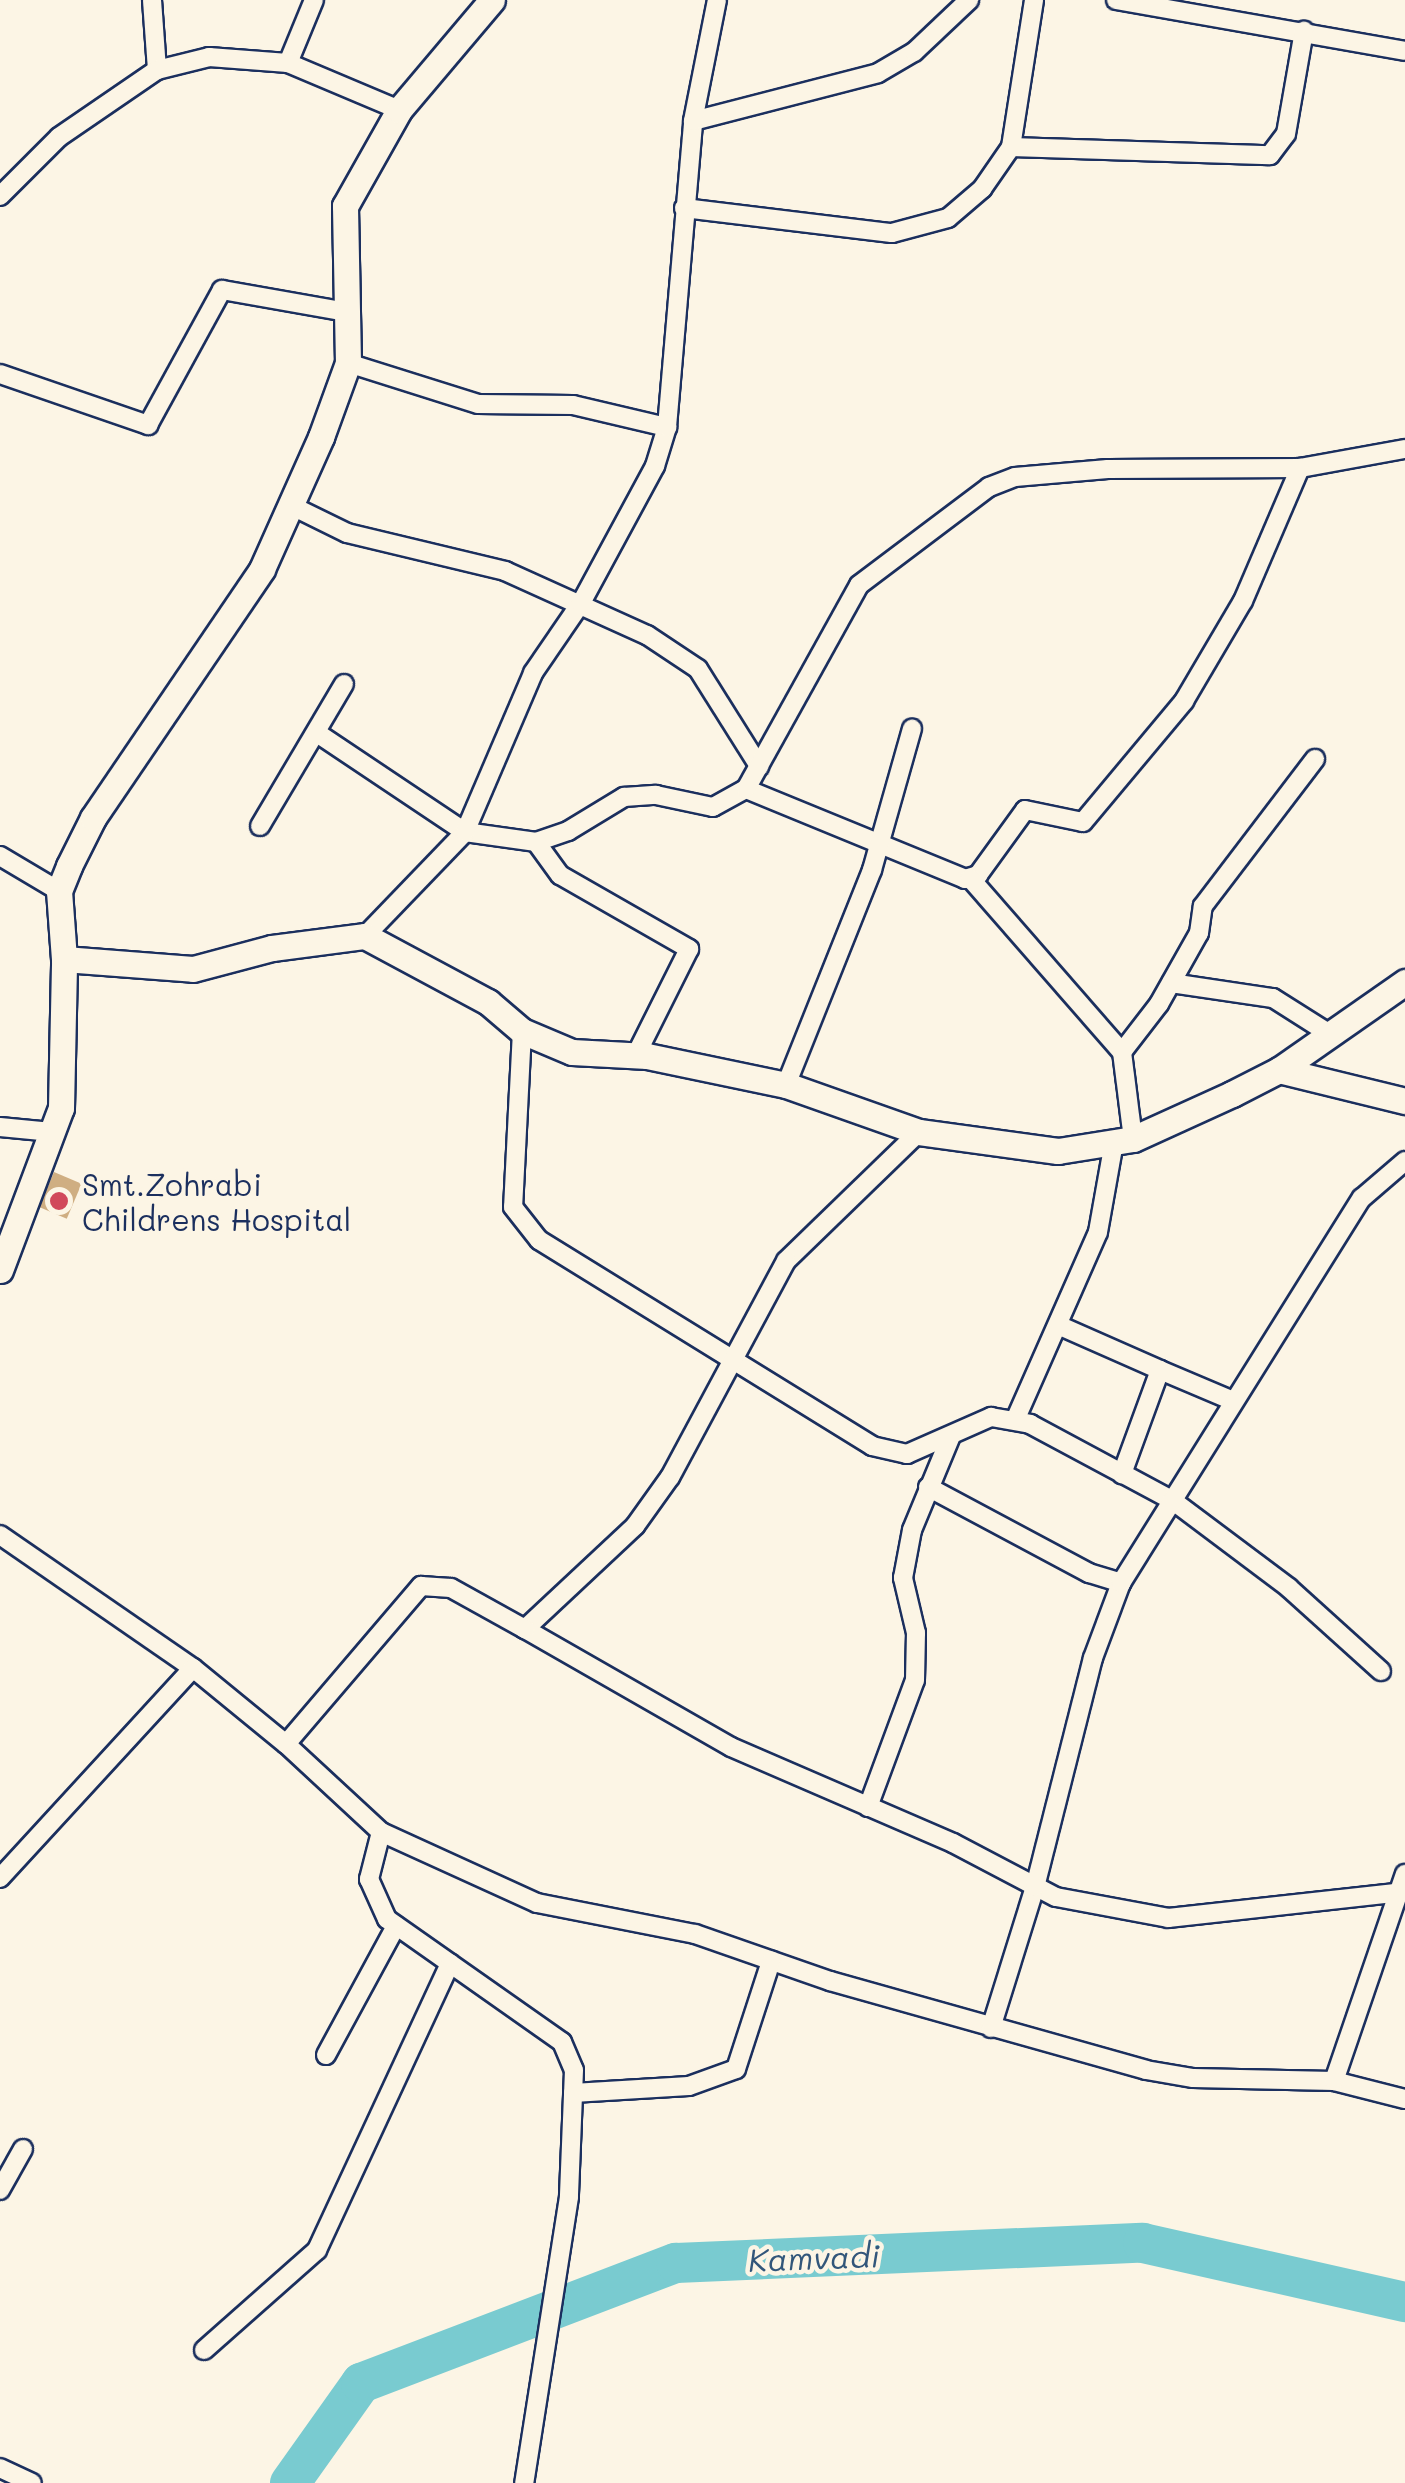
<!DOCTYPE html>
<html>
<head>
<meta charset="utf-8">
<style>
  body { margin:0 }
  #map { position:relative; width:1405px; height:2483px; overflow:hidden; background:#fcf5e5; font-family:Mali,sans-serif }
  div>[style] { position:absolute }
  .river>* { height:40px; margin:-20px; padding:0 20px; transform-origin:20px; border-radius:20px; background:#79cbd0 }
  .building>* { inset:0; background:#cfae82; transform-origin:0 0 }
  .roads { filter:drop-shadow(2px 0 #1b2f5e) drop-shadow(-2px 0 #1b2f5e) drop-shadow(0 2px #1b2f5e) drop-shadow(0 -2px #1b2f5e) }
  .street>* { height:18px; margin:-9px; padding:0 9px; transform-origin:9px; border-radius:9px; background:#fcf5e5 }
  .secondary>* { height:25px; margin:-12.5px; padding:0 12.5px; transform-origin:12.5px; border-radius:12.5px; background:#fcf5e5 }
  .dots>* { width:28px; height:28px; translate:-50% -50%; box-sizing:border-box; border:5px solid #fcf5e5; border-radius:50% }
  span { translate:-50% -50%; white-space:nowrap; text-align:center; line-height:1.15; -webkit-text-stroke:9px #fcf5e5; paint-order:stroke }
  .poi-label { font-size:30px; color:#1b2f5e }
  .left { translate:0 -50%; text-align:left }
  .water-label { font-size:32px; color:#32567a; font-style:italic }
</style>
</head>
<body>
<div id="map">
  <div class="river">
    <div style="left:290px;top:2483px;width:123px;rotate:-54.6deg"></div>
    <div style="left:361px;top:2383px;width:337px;rotate:-20.9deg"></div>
    <div style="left:676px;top:2263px;width:467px;rotate:-2.5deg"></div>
    <div style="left:1143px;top:2243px;width:269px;rotate:12.7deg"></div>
  </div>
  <div class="building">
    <div style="left:54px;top:1172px;width:30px;height:38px;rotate:23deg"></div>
  </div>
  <div class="roads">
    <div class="street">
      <div style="left:152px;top:0;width:70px;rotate:85.9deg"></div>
      <div style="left:1116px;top:0;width:293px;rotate:10deg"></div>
      <div style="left:288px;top:63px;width:68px;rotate:-67.6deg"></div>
      <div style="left:693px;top:121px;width:191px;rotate:-14.5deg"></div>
      <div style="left:878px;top:73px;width:42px;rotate:-30.3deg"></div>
      <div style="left:914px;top:52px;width:76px;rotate:-43.4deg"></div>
      <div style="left:1011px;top:147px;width:259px;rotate:1.8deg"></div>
      <div style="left:1270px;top:155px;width:26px;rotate:-53deg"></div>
      <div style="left:1286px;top:134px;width:105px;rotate:-80.1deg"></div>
      <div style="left:0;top:196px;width:83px;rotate:-45deg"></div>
      <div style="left:59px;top:137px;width:119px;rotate:-34.4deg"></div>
      <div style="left:157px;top:70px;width:54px;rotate:-14deg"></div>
      <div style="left:209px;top:57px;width:79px;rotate:4.3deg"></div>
      <div style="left:288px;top:63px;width:121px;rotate:22.9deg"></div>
      <div style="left:684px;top:208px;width:209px;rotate:6.9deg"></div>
      <div style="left:892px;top:233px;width:58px;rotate:-15deg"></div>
      <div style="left:948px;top:218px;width:45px;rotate:-40.5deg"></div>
      <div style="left:982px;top:189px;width:51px;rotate:-55.4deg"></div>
      <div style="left:1011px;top:147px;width:149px;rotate:-81.1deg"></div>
      <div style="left:348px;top:363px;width:136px;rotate:17.5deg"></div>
      <div style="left:478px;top:404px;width:95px;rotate:0.6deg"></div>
      <div style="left:573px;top:405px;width:97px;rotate:13.2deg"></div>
      <div style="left:0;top:374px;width:157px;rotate:19deg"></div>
      <div style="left:148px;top:425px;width:154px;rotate:-61.3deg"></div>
      <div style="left:222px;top:290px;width:127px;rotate:10deg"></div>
      <div style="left:292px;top:506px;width:61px;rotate:26.1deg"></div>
      <div style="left:347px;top:533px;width:163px;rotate:13.5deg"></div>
      <div style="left:505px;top:571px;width:156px;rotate:24.3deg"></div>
      <div style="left:647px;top:635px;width:61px;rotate:33.7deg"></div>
      <div style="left:698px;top:669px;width:115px;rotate:57.8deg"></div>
      <div style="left:317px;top:733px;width:178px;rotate:33.8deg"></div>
      <div style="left:465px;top:832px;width:72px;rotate:8deg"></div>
      <div style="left:536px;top:842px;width:34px;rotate:-19deg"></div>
      <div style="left:568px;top:831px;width:66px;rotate:-31.3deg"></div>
      <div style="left:624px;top:797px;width:32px;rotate:-4deg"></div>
      <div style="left:656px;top:795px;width:58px;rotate:11.9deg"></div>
      <div style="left:713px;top:807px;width:38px;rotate:-29deg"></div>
      <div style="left:746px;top:789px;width:237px;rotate:22.3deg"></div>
      <div style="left:965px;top:879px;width:14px;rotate:-17deg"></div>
      <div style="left:978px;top:875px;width:80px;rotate:-54.1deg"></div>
      <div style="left:1025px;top:810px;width:59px;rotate:11.7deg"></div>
      <div style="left:1083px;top:822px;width:158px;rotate:-50.1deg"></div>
      <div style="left:1184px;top:701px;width:116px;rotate:-59.5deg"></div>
      <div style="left:1243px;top:601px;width:145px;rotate:-66.8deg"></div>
      <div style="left:1300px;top:468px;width:107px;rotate:-10.3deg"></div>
      <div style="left:746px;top:789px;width:233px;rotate:-61deg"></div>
      <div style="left:859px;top:585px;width:163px;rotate:-37deg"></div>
      <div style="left:989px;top:487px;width:28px;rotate:-21deg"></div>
      <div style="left:1015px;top:477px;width:93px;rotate:-4.9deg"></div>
      <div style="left:1108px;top:469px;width:192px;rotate:-0.3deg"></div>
      <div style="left:260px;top:826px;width:165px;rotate:-59.4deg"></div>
      <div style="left:536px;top:842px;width:41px;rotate:54deg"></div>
      <div style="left:560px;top:875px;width:149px;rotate:29.8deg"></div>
      <div style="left:689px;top:949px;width:119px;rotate:116.6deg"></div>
      <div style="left:0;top:856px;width:69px;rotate:30.7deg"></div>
      <div style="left:970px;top:878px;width:231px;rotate:48.9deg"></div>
      <div style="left:1122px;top:1052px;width:88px;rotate:82.8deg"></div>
      <div style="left:365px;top:936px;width:144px;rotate:-46.1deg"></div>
      <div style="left:465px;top:832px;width:173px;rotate:-66.8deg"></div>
      <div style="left:533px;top:673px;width:85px;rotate:-55.6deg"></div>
      <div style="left:581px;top:603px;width:156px;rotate:-61.6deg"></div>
      <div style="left:655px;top:466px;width:41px;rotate:-72.9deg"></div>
      <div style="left:667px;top:427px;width:307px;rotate:-85.1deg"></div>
      <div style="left:693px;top:121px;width:123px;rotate:-78.8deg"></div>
      <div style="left:1171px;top:983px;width:103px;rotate:8.4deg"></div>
      <div style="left:1273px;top:998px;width:67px;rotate:32.3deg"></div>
      <div style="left:522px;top:1031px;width:176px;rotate:92.9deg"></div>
      <div style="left:513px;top:1207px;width:42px;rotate:51.8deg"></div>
      <div style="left:539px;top:1240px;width:392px;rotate:31.7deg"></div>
      <div style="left:872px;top:1446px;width:36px;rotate:13deg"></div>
      <div style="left:907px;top:1454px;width:92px;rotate:-23.8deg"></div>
      <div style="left:991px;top:1417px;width:40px;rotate:10deg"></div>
      <div style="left:1030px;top:1424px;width:161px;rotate:28.2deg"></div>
      <div style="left:1172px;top:1500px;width:146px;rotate:36.9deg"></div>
      <div style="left:1289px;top:1588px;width:124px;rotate:42.1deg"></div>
      <div style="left:1122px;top:1052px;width:61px;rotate:-52.4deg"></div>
      <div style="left:1159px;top:1004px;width:81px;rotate:-60.6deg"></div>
      <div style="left:1199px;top:933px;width:27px;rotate:-82deg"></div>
      <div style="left:1203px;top:906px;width:185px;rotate:-52.7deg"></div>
      <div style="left:786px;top:1085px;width:232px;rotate:-68.2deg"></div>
      <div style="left:872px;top:870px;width:147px;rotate:-74.2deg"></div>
      <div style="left:0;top:1127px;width:52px;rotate:5.5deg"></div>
      <div style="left:919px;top:1132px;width:185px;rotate:135.9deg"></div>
      <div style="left:786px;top:1261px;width:245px;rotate:118.2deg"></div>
      <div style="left:670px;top:1477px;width:60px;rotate:125.5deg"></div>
      <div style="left:635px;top:1526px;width:151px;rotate:136.9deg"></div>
      <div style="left:525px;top:1629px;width:237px;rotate:29.8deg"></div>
      <div style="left:731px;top:1747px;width:242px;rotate:23.4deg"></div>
      <div style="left:953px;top:1843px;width:116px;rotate:27.7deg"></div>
      <div style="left:1056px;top:1897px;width:114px;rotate:10.6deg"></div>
      <div style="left:1168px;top:1918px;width:238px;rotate:-6.3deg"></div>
      <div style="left:1058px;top:1325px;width:111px;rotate:23.8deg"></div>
      <div style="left:1160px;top:1370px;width:111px;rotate:110.1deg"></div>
      <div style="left:1160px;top:1370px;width:77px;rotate:22.9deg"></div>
      <div style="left:1016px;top:1418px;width:203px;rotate:-66.2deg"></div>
      <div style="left:1098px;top:1232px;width:91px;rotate:-79.9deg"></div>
      <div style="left:928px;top:1487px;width:183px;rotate:28.1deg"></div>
      <div style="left:1089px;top:1573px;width:34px;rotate:17deg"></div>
      <div style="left:0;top:1535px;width:234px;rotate:34.6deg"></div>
      <div style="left:193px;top:1668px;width:120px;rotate:39.3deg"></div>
      <div style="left:286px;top:1744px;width:129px;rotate:42.8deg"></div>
      <div style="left:381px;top:1832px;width:49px;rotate:104.3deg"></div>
      <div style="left:369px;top:1879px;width:44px;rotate:65.8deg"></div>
      <div style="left:387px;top:1919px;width:214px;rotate:35.1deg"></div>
      <div style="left:562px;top:2042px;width:30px;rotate:67deg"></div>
      <div style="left:574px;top:2070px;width:127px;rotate:92.3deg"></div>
      <div style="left:569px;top:2197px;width:290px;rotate:98.9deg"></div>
      <div style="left:286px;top:1744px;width:208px;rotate:-49.5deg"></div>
      <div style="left:421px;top:1586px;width:30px;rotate:4deg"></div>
      <div style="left:451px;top:1588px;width:85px;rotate:29deg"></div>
      <div style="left:868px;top:1807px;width:135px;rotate:-69.7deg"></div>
      <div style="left:915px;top:1680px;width:47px;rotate:-88.8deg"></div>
      <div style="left:916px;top:1633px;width:57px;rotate:-103.3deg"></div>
      <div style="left:903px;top:1578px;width:49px;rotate:-79.4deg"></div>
      <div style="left:912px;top:1530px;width:102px;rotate:-67.5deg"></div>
      <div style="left:381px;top:1832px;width:171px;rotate:24.5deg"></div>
      <div style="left:537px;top:1903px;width:161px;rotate:11.1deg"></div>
      <div style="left:695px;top:1934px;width:143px;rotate:19.2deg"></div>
      <div style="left:830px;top:1981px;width:328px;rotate:15.7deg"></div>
      <div style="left:1146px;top:2070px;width:48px;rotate:9.7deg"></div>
      <div style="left:1193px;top:2078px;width:141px;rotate:1.2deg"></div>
      <div style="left:1334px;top:2081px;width:73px;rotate:14.2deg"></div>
      <div style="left:0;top:1878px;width:285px;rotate:-47.4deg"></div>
      <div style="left:991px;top:2028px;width:148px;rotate:-72.7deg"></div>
      <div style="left:1035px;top:1887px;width:236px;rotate:-75.8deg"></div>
      <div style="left:1093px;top:1658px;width:80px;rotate:-69.5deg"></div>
      <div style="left:1121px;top:1583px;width:454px;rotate:-58deg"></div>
      <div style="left:1362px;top:1198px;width:57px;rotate:-40.7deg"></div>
      <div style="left:326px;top:2055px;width:147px;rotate:-61.5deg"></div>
      <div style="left:1334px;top:2081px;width:219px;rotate:-71.1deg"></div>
      <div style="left:573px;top:2093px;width:116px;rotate:-3.5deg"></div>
      <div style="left:689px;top:2086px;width:50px;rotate:-19.9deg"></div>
      <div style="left:736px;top:2069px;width:114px;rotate:-72deg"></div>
      <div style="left:0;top:2190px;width:47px;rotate:-60.7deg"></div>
      <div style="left:204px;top:2350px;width:151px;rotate:-41.5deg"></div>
      <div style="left:317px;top:2250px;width:316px;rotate:-65.1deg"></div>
      <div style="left:0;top:2468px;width:35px;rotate:25deg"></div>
    </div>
    <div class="secondary">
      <div style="left:64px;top:959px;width:68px;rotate:-94.2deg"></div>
      <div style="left:59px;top:891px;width:27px;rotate:-68deg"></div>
      <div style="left:69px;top:866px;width:54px;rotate:-63.4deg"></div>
      <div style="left:93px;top:818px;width:301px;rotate:-55.8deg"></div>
      <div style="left:262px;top:569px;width:145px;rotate:-65.9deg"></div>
      <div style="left:321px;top:437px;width:79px;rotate:-70deg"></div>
      <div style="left:348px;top:363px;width:157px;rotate:-91.1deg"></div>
      <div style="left:345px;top:206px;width:110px;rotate:-60.6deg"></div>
      <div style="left:399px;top:110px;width:144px;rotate:-49.8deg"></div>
      <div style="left:1279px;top:1070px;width:130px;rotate:13.8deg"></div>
      <div style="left:0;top:1270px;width:173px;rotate:-69.4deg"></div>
      <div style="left:61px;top:1108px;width:149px;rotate:-88.8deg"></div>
      <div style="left:64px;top:959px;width:129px;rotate:4.4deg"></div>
      <div style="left:193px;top:969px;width:82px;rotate:-14.9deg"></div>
      <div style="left:272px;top:948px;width:94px;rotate:-7.4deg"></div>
      <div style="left:365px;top:936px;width:140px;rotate:28.2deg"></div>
      <div style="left:488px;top:1002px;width:45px;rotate:40.5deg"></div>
      <div style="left:522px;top:1031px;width:54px;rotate:22.8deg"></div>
      <div style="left:572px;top:1052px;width:75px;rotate:3.1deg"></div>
      <div style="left:647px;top:1056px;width:142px;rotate:11.8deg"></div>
      <div style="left:786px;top:1085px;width:141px;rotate:19.5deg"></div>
      <div style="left:919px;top:1132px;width:140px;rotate:7.8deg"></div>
      <div style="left:1058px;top:1151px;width:76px;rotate:-9.1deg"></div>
      <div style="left:1133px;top:1139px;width:109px;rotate:-24.4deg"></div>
      <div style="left:1232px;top:1094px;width:53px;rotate:-27.1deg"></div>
      <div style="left:1279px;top:1070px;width:154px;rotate:-34.9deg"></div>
    </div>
  </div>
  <div class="dots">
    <div style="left:59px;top:1201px;background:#d1495b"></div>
  </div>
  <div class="poi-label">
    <span class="left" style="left:82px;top:1201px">Smt.Zohrabi<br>Childrens Hospital</span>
  </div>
  <div class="water-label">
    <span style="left:814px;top:2257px;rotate:-2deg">Kamvadi</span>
  </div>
</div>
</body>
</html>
